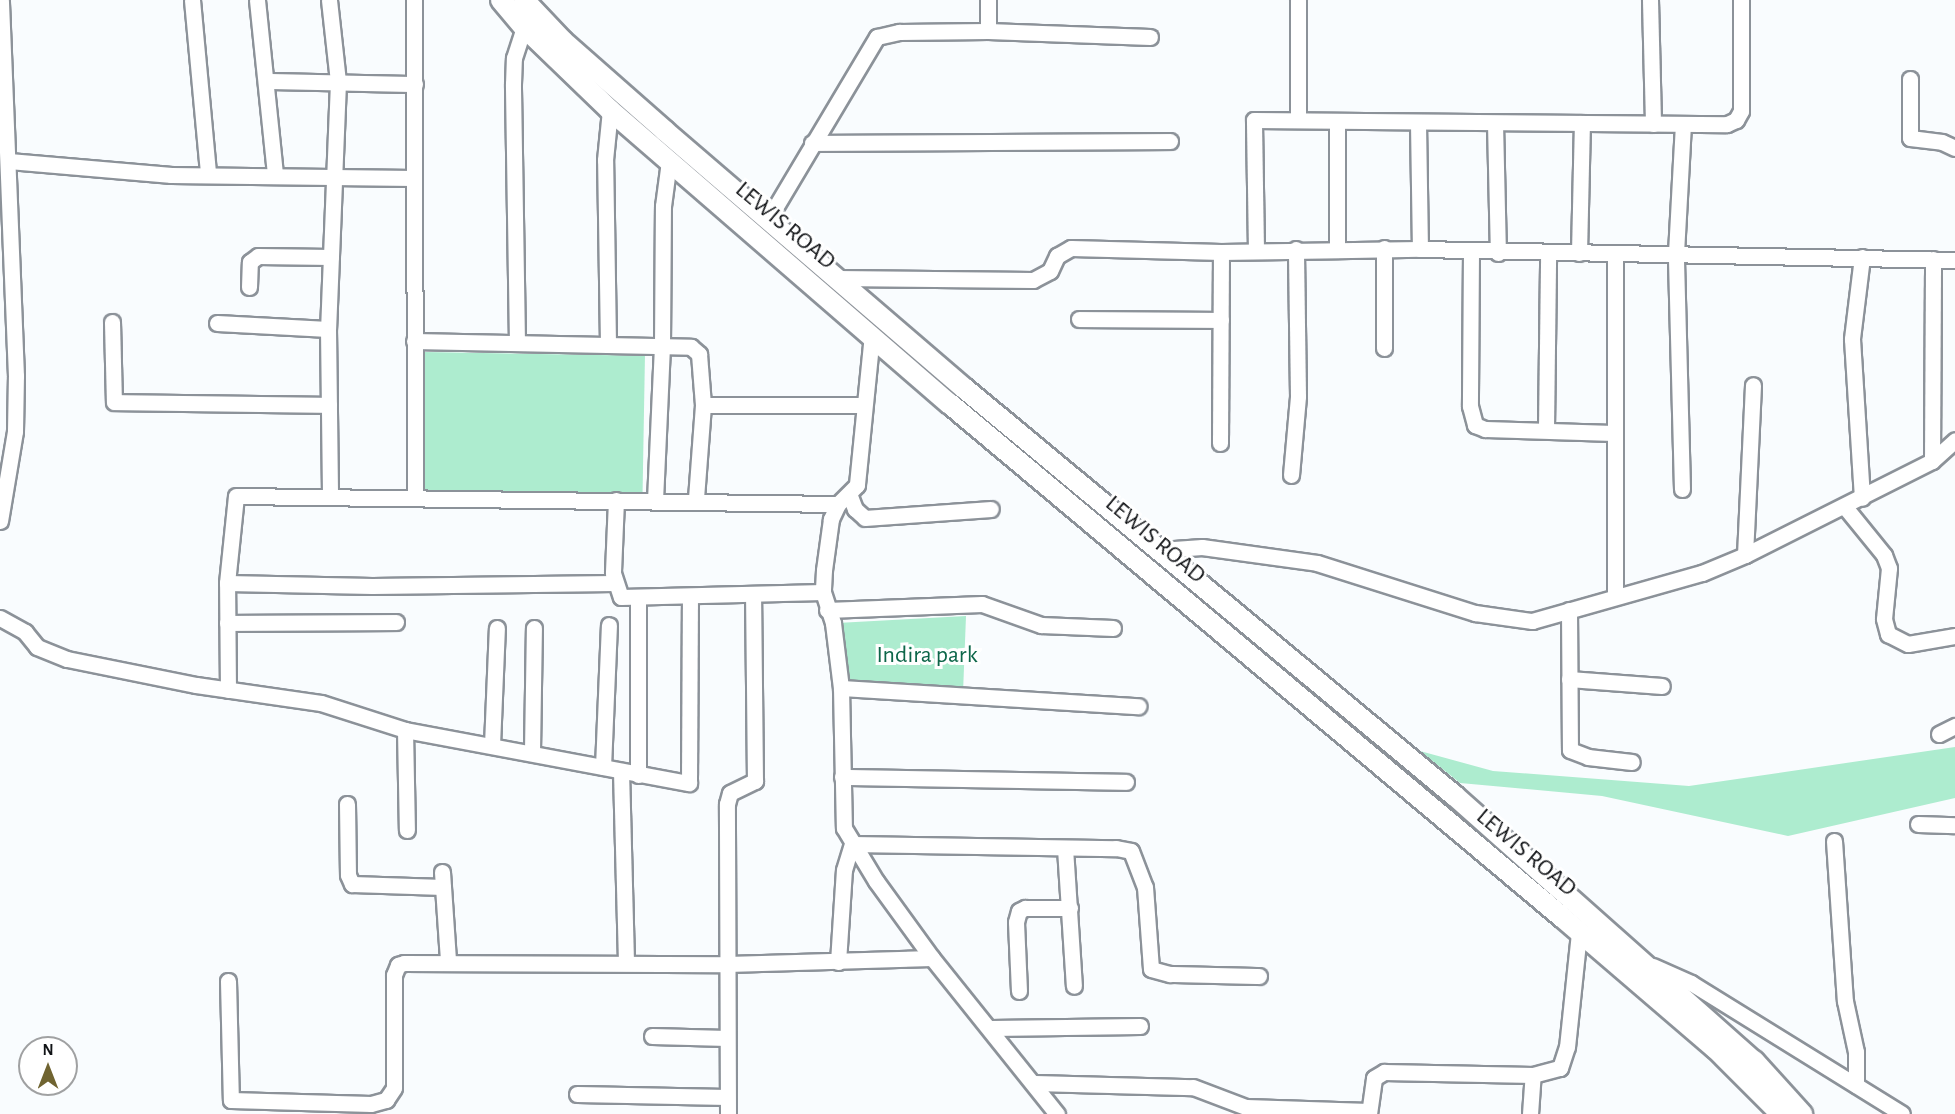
<!DOCTYPE html>
<html>
<head>
<meta charset="utf-8">
<style>
  body { margin:0 }
  #map { position:relative; width:1955px; height:1114px; overflow:hidden; background:#f9fcfe; font-family:"Alegreya Sans",sans-serif }
  div>[style] { position:absolute }
  .green>* { inset:0; background:#adeccf; transform-origin:0 0 }
  .roads { filter:drop-shadow(2px 0 #8c9299) drop-shadow(-2px 0 #8c9299) drop-shadow(0 2px #8c9299) drop-shadow(0 -2px #8c9299) }
  .minor>* { height:15px; margin:-7.5px; padding:0 7.5px; transform-origin:7.5px; border-radius:7.5px; background:#fff }
  .major>* { height:20px; margin:-10px; padding:0 10px; transform-origin:10px; border-radius:10px; background:#fff }
  span { translate:-50% -50%; white-space:nowrap; text-align:center; line-height:1.15; -webkit-text-stroke:6px #fff; paint-order:stroke }
  .street-label { font-size:24px; color:#111316 }
  .park-label { font-size:24px; color:#0d6649 }
  .north { position:absolute; left:18px; top:1036px; width:60px; height:60px; box-sizing:border-box; background:#fff; border:2px solid #a0a1a2; border-radius:50%; rotate:0deg; font-size:16px; font-weight:700; line-height:24px; text-align:center; color:#111316 }
  .north::after { content:''; display:block; margin:auto; width:21px; height:27px; background:#706431; clip-path:polygon(50% 0,100% 100%,50% 72%,0 100%) }
</style>
</head>
<body>
<div id="map">
  <div class="green">
    <div style="left:425px;top:352px;width:220px;height:138px;rotate:1deg"></div>
    <div style="clip-path:polygon(966px 616px,963px 693px,846px 689px,837px 623px)"></div>
    <div style="clip-path:polygon(1955px 747px,1955px 798px,1788px 836px,1602px 796px,1460px 783px,1420px 751px,1493px 771px,1689px 786px)"></div>
  </div>
  <div class="roads">
    <div class="minor">
      <div style="left:192px;top:0;width:175px;rotate:84.7deg"></div>
      <div style="left:257px;top:0;width:175px;rotate:84.1deg"></div>
      <div style="left:329px;top:0;width:82px;rotate:83.7deg"></div>
      <div style="left:338px;top:82px;width:247px;rotate:92.3deg"></div>
      <div style="left:328px;top:329px;width:166px;rotate:89.3deg"></div>
      <div style="left:414px;top:0;width:496px;rotate:89.9deg"></div>
      <div style="left:1298px;top:0;width:119px;rotate:90deg"></div>
      <div style="left:1650px;top:0;width:124px;rotate:88.6deg"></div>
      <div style="left:988px;top:31px;width:31px;rotate:-90deg"></div>
      <div style="left:1910px;top:79px;width:59px;rotate:90deg"></div>
      <div style="left:1910px;top:138px;width:32px;rotate:7deg"></div>
      <div style="left:1942px;top:142px;width:14px;rotate:25deg"></div>
      <div style="left:266px;top:81px;width:149px;rotate:1.2deg"></div>
      <div style="left:1337px;top:121px;width:127px;rotate:90deg"></div>
      <div style="left:1418px;top:123px;width:126px;rotate:89.1deg"></div>
      <div style="left:1495px;top:123px;width:130px;rotate:88.7deg"></div>
      <div style="left:812px;top:143px;width:358px;rotate:-0.3deg"></div>
      <div style="left:9px;top:161px;width:163px;rotate:4.9deg"></div>
      <div style="left:171px;top:175px;width:242px;rotate:0.7deg"></div>
      <div style="left:769px;top:218px;width:211px;rotate:-59.2deg"></div>
      <div style="left:877px;top:37px;width:23px;rotate:-13deg"></div>
      <div style="left:899px;top:32px;width:89px;rotate:-0.6deg"></div>
      <div style="left:988px;top:31px;width:162px;rotate:2.1deg"></div>
      <div style="left:1384px;top:248px;width:100px;rotate:90deg"></div>
      <div style="left:1256px;top:250px;width:130px;rotate:-90.9deg"></div>
      <div style="left:1254px;top:120px;width:473px;rotate:0.5deg"></div>
      <div style="left:1727px;top:124px;width:10px;rotate:-24deg"></div>
      <div style="left:1736px;top:120px;width:10px;rotate:-61deg"></div>
      <div style="left:1741px;top:111px;width:111px;rotate:-90deg"></div>
      <div style="left:1471px;top:252px;width:154px;rotate:90.4deg"></div>
      <div style="left:1470px;top:406px;width:20px;rotate:75deg"></div>
      <div style="left:1475px;top:425px;width:11px;rotate:22deg"></div>
      <div style="left:1485px;top:429px;width:129px;rotate:1.8deg"></div>
      <div style="left:1579px;top:253px;width:130px;rotate:-88.7deg"></div>
      <div style="left:1615px;top:253px;width:343px;rotate:90deg"></div>
      <div style="left:1862px;top:257px;width:83px;rotate:97deg"></div>
      <div style="left:1852px;top:339px;width:159px;rotate:86.4deg"></div>
      <div style="left:836px;top:278px;width:197px;rotate:0.6deg"></div>
      <div style="left:1033px;top:280px;width:19px;rotate:-28deg"></div>
      <div style="left:1050px;top:271px;width:17px;rotate:-65deg"></div>
      <div style="left:1057px;top:256px;width:16px;rotate:-30deg"></div>
      <div style="left:1071px;top:248px;width:150px;rotate:1.5deg"></div>
      <div style="left:1221px;top:252px;width:199px;rotate:-0.9deg"></div>
      <div style="left:1420px;top:249px;width:535px;rotate:1.18deg"></div>
      <div style="left:249px;top:287px;width:25px;rotate:-88deg"></div>
      <div style="left:250px;top:262px;width:10px;rotate:-37deg"></div>
      <div style="left:258px;top:256px;width:73px;rotate:0.8deg"></div>
      <div style="left:1079px;top:319px;width:142px;rotate:0.4deg"></div>
      <div style="left:112px;top:322px;width:80px;rotate:88.6deg"></div>
      <div style="left:114px;top:402px;width:215px;rotate:0.8deg"></div>
      <div style="left:217px;top:323px;width:111px;rotate:3.1deg"></div>
      <div style="left:872px;top:334px;width:152px;rotate:95.7deg"></div>
      <div style="left:857px;top:485px;width:27px;rotate:135deg"></div>
      <div style="left:838px;top:504px;width:17px;rotate:115deg"></div>
      <div style="left:831px;top:519px;width:51px;rotate:97.8deg"></div>
      <div style="left:824px;top:570px;width:22px;rotate:93deg"></div>
      <div style="left:823px;top:592px;width:33px;rotate:72deg"></div>
      <div style="left:833px;top:623px;width:65px;rotate:83deg"></div>
      <div style="left:841px;top:688px;width:140px;rotate:88.8deg"></div>
      <div style="left:844px;top:828px;width:62px;rotate:58.9deg"></div>
      <div style="left:876px;top:881px;width:95px;rotate:54deg"></div>
      <div style="left:932px;top:958px;width:200px;rotate:51.3deg"></div>
      <div style="left:414px;top:341px;width:277px;rotate:1.2deg"></div>
      <div style="left:691px;top:347px;width:11px;rotate:41deg"></div>
      <div style="left:699px;top:354px;width:51px;rotate:85.5deg"></div>
      <div style="left:703px;top:405px;width:94px;rotate:94.3deg"></div>
      <div style="left:517px;top:343px;width:259px;rotate:-90.9deg"></div>
      <div style="left:513px;top:84px;width:26px;rotate:-88deg"></div>
      <div style="left:514px;top:58px;width:33px;rotate:-72deg"></div>
      <div style="left:608px;top:344px;width:184px;rotate:-90.9deg"></div>
      <div style="left:605px;top:160px;width:50px;rotate:-84.3deg"></div>
      <div style="left:703px;top:405px;width:160px"></div>
      <div style="left:1546px;top:429px;width:176px;rotate:-89.3deg"></div>
      <div style="left:1220px;top:443px;width:191px;rotate:-89.7deg"></div>
      <div style="left:1932px;top:461px;width:202px;rotate:-89.7deg"></div>
      <div style="left:1291px;top:475px;width:79px;rotate:-84.9deg"></div>
      <div style="left:1298px;top:396px;width:147px;rotate:-90.8deg"></div>
      <div style="left:1682px;top:489px;width:236px;rotate:-91.5deg"></div>
      <div style="left:1676px;top:253px;width:129px;rotate:-86.9deg"></div>
      <div style="left:850px;top:496px;width:14px;rotate:69deg"></div>
      <div style="left:855px;top:509px;width:13px;rotate:42deg"></div>
      <div style="left:865px;top:518px;width:126px;rotate:-4.1deg"></div>
      <div style="left:616px;top:500px;width:73px;rotate:92.4deg"></div>
      <div style="left:613px;top:573px;width:25px;rotate:72deg"></div>
      <div style="left:621px;top:597px;width:202px;rotate:-1.4deg"></div>
      <div style="left:655px;top:500px;width:155px;rotate:-87.4deg"></div>
      <div style="left:662px;top:345px;width:139px;rotate:-89.6deg"></div>
      <div style="left:663px;top:206px;width:45px;rotate:-82.4deg"></div>
      <div style="left:1845px;top:507px;width:62px;rotate:50.9deg"></div>
      <div style="left:1884px;top:555px;width:14px;rotate:69deg"></div>
      <div style="left:1889px;top:568px;width:51px;rotate:95.6deg"></div>
      <div style="left:1884px;top:619px;width:16px;rotate:75deg"></div>
      <div style="left:1888px;top:634px;width:22px;rotate:27deg"></div>
      <div style="left:1908px;top:644px;width:48px;rotate:-9.7deg"></div>
      <div style="left:0;top:521px;width:91px;rotate:-80.5deg"></div>
      <div style="left:15px;top:431px;width:55px;rotate:-89deg"></div>
      <div style="left:16px;top:376px;width:376px;rotate:-92.3deg"></div>
      <div style="left:1160px;top:550px;width:42px;rotate:-4.1deg"></div>
      <div style="left:1202px;top:547px;width:116px;rotate:7.9deg"></div>
      <div style="left:1317px;top:563px;width:166px;rotate:17.6deg"></div>
      <div style="left:1475px;top:613px;width:58px;rotate:8deg"></div>
      <div style="left:1532px;top:621px;width:177px;rotate:-15.8deg"></div>
      <div style="left:1702px;top:573px;width:47px;rotate:-22.7deg"></div>
      <div style="left:1745px;top:555px;width:209px;rotate:-26.7deg"></div>
      <div style="left:1932px;top:461px;width:31px;rotate:-42deg"></div>
      <div style="left:1745px;top:555px;width:170px;rotate:-87.3deg"></div>
      <div style="left:227px;top:583px;width:145px;rotate:1.2deg"></div>
      <div style="left:372px;top:586px;width:242px;rotate:-0.7deg"></div>
      <div style="left:638px;top:599px;width:176px;rotate:90deg"></div>
      <div style="left:827px;top:610px;width:155px;rotate:-2.2deg"></div>
      <div style="left:982px;top:604px;width:63px;rotate:19.6deg"></div>
      <div style="left:1041px;top:625px;width:72px;rotate:2.4deg"></div>
      <div style="left:1569px;top:610px;width:140px;rotate:89.6deg"></div>
      <div style="left:1570px;top:750px;width:19px;rotate:21deg"></div>
      <div style="left:1588px;top:757px;width:44px;rotate:6.5deg"></div>
      <div style="left:0;top:618px;width:29px;rotate:29deg"></div>
      <div style="left:25px;top:632px;width:19px;rotate:51deg"></div>
      <div style="left:37px;top:647px;width:32px;rotate:22deg"></div>
      <div style="left:67px;top:659px;width:132px;rotate:11.4deg"></div>
      <div style="left:196px;top:685px;width:126px;rotate:8.2deg"></div>
      <div style="left:321px;top:703px;width:88px;rotate:17.8deg"></div>
      <div style="left:405px;top:730px;width:289px;rotate:10.6deg"></div>
      <div style="left:689px;top:783px;width:186px;rotate:-89.7deg"></div>
      <div style="left:227px;top:623px;width:169px;rotate:-0.3deg"></div>
      <div style="left:1569px;top:679px;width:93px;rotate:4.3deg"></div>
      <div style="left:841px;top:688px;width:298px;rotate:3.5deg"></div>
      <div style="left:228px;top:690px;width:107px;rotate:-90.5deg"></div>
      <div style="left:227px;top:583px;width:87px;rotate:-84.1deg"></div>
      <div style="left:236px;top:496px;width:602px;rotate:0.76deg"></div>
      <div style="left:405px;top:730px;width:100px;rotate:88.9deg"></div>
      <div style="left:1939px;top:734px;width:18px;rotate:-27deg"></div>
      <div style="left:492px;top:745px;width:117px;rotate:-87.6deg"></div>
      <div style="left:532px;top:751px;width:123px;rotate:-89.1deg"></div>
      <div style="left:603px;top:767px;width:142px;rotate:-87.6deg"></div>
      <div style="left:621px;top:771px;width:191px;rotate:88.5deg"></div>
      <div style="left:842px;top:777px;width:284px;rotate:1deg"></div>
      <div style="left:347px;top:804px;width:71px;rotate:89.2deg"></div>
      <div style="left:348px;top:875px;width:10px;rotate:66deg"></div>
      <div style="left:352px;top:884px;width:91px;rotate:1.9deg"></div>
      <div style="left:1918px;top:824px;width:37px;rotate:2deg"></div>
      <div style="left:1834px;top:841px;width:160px;rotate:86.1deg"></div>
      <div style="left:1845px;top:1001px;width:52px;rotate:77.8deg"></div>
      <div style="left:1856px;top:1052px;width:33px;rotate:90deg"></div>
      <div style="left:1065px;top:848px;width:138px;rotate:86.3deg"></div>
      <div style="left:442px;top:872px;width:89px;rotate:86.1deg"></div>
      <div style="left:838px;top:962px;width:92px;rotate:-86.3deg"></div>
      <div style="left:844px;top:870px;width:27px;rotate:-73deg"></div>
      <div style="left:852px;top:844px;width:264px;rotate:0.9deg"></div>
      <div style="left:1116px;top:848px;width:15px;rotate:11deg"></div>
      <div style="left:1131px;top:851px;width:39px;rotate:69deg"></div>
      <div style="left:1145px;top:887px;width:82px;rotate:85.8deg"></div>
      <div style="left:1151px;top:969px;width:20px;rotate:15deg"></div>
      <div style="left:1170px;top:974px;width:89px;rotate:1.3deg"></div>
      <div style="left:1653px;top:966px;width:42px;rotate:24.1deg"></div>
      <div style="left:1691px;top:983px;width:248px;rotate:31.8deg"></div>
      <div style="left:228px;top:981px;width:119px;rotate:88.6deg"></div>
      <div style="left:231px;top:1100px;width:140px;rotate:1.6deg"></div>
      <div style="left:371px;top:1104px;width:16px;rotate:-15deg"></div>
      <div style="left:386px;top:1100px;width:14px;rotate:-56deg"></div>
      <div style="left:394px;top:1088px;width:113px;rotate:-90deg"></div>
      <div style="left:394px;top:975px;width:11px;rotate:-68deg"></div>
      <div style="left:398px;top:965px;width:6px;rotate:-18deg"></div>
      <div style="left:404px;top:963px;width:323px;rotate:0.2deg"></div>
      <div style="left:727px;top:964px;width:205px;rotate:-1.7deg"></div>
      <div style="left:1019px;top:991px;width:69px;rotate:-92.5deg"></div>
      <div style="left:1016px;top:922px;width:11px;rotate:-75deg"></div>
      <div style="left:1019px;top:911px;width:7px;rotate:-27deg"></div>
      <div style="left:1025px;top:908px;width:45px"></div>
      <div style="left:991px;top:1028px;width:149px;rotate:-0.8deg"></div>
      <div style="left:652px;top:1036px;width:75px;rotate:1.5deg"></div>
      <div style="left:1035px;top:1083px;width:158px;rotate:1.5deg"></div>
      <div style="left:1193px;top:1087px;width:57px;rotate:20.7deg"></div>
      <div style="left:1246px;top:1107px;width:123px;rotate:1.9deg"></div>
      <div style="left:577px;top:1094px;width:150px;rotate:1.1deg"></div>
      <div style="left:728px;top:1114px;width:310px;rotate:-90.2deg"></div>
      <div style="left:727px;top:804px;width:11px;rotate:-75deg"></div>
      <div style="left:730px;top:793px;width:28px;rotate:-26deg"></div>
      <div style="left:755px;top:781px;width:186px;rotate:-90.6deg"></div>
      <div style="left:1369px;top:1114px;width:36px;rotate:-82deg"></div>
      <div style="left:1374px;top:1078px;width:12px;rotate:-31deg"></div>
      <div style="left:1384px;top:1072px;width:149px;rotate:1.2deg"></div>
      <div style="left:1533px;top:1075px;width:28px;rotate:-15deg"></div>
      <div style="left:1560px;top:1068px;width:22px;rotate:-72deg"></div>
      <div style="left:1567px;top:1047px;width:116px;rotate:-84deg"></div>
      <div style="left:1530px;top:1114px;width:39px;rotate:-86deg"></div>
    </div>
    <div class="major">
      <div style="left:501px;top:0;width:35px;rotate:50deg"></div>
      <div style="left:524px;top:27px;width:120px;rotate:44deg"></div>
      <div style="left:610px;top:110px;width:449px;rotate:40.9deg"></div>
      <div style="left:950px;top:404px;width:800px;rotate:39.98deg"></div>
      <div style="left:1563px;top:918px;width:201px;rotate:40.6deg"></div>
      <div style="left:1716px;top:1049px;width:92px;rotate:45deg"></div>
      <div style="left:524px;top:0;width:57px;rotate:46.4deg"></div>
      <div style="left:563px;top:41px;width:136px;rotate:41.4deg"></div>
      <div style="left:665px;top:131px;width:394px;rotate:40.7deg"></div>
      <div style="left:964px;top:388px;width:638px;rotate:39.73deg"></div>
      <div style="left:1455px;top:796px;width:400px;rotate:41.6deg"></div>
      <div style="left:1754px;top:1061px;width:72px;rotate:47.8deg"></div>
    </div>
  </div>
  <div class="street-label">
    <span style="left:785px;top:226px;rotate:40deg">LEWIS ROAD</span>
    <span style="left:1155px;top:540px;rotate:40deg">LEWIS ROAD</span>
    <span style="left:1526px;top:853px;rotate:40deg">LEWIS ROAD</span>
  </div>
  <div class="park-label">
    <span style="left:927px;top:656px">Indira park</span>
  </div>
  <div class="north">N</div>
</div>
</body>
</html>
